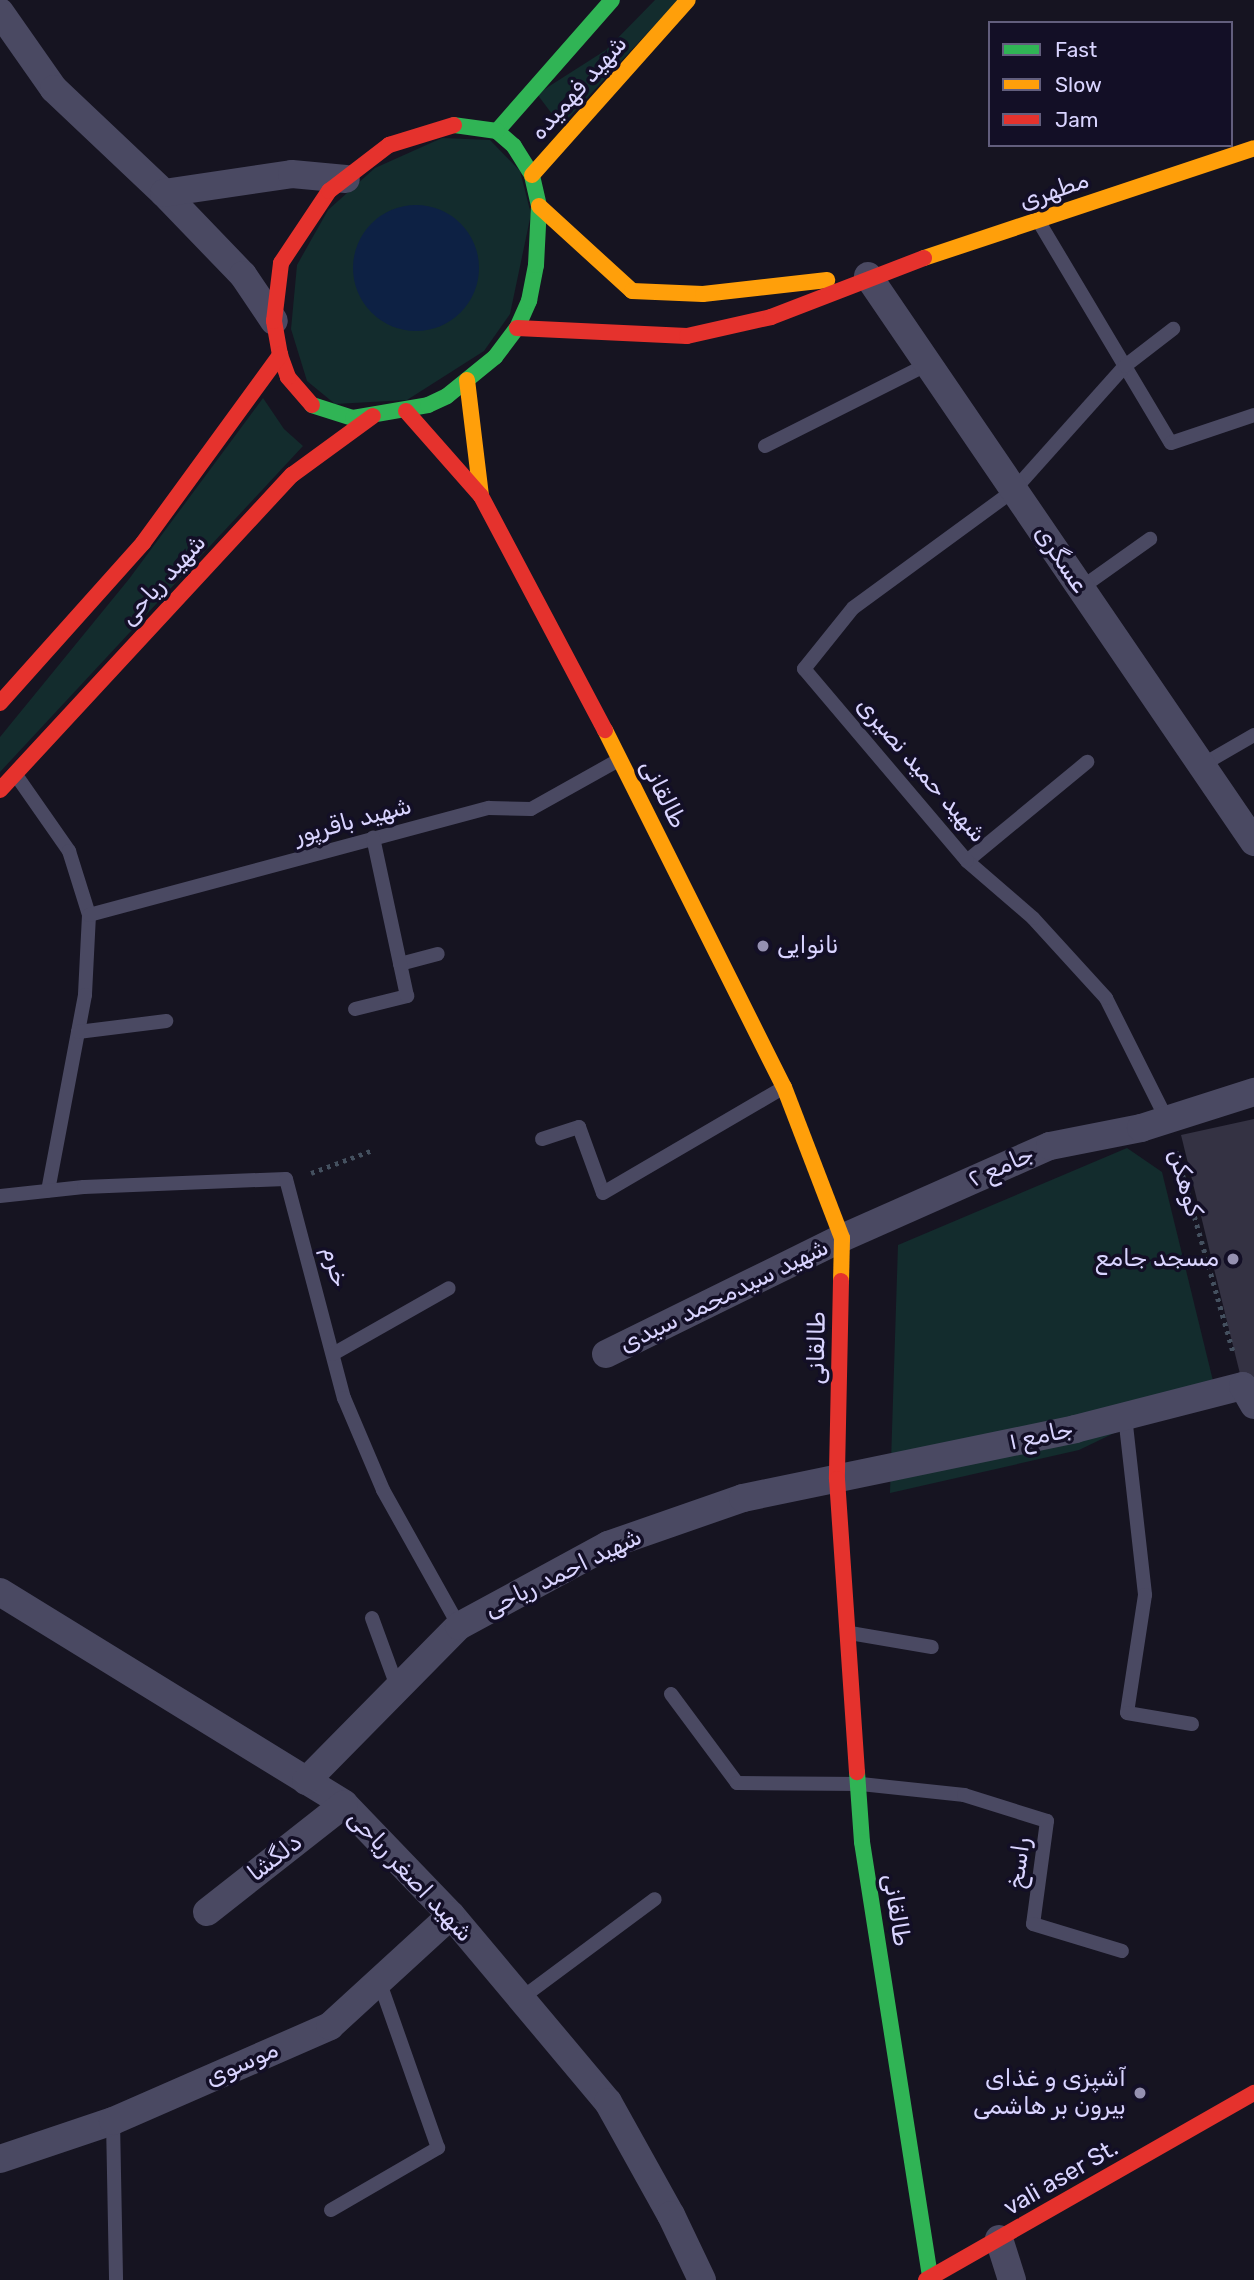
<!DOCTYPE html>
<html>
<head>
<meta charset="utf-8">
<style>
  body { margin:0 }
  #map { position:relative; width:1254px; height:2280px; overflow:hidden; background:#161421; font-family:Rubik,Vazirmatn,sans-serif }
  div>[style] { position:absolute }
  .green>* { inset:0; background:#132c2d }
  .water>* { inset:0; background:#0d2144 }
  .round { border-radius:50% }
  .building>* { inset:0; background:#343243 }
  .path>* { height:4.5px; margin-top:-2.25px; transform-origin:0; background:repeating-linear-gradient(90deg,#44505f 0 3.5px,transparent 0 8.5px) }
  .lane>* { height:14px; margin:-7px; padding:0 7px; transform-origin:7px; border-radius:7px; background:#4a4962 }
  .street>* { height:28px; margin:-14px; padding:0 14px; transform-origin:14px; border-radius:14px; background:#4a4962 }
  .fast>* { height:16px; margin:-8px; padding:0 8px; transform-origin:8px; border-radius:8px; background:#30b455 }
  .slow>* { height:16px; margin:-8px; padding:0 8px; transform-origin:8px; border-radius:8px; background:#ff9f0a }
  .jam>* { height:16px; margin:-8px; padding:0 8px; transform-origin:8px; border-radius:8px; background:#e5322d }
  .dots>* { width:19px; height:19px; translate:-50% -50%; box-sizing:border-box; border:4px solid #130f26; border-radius:50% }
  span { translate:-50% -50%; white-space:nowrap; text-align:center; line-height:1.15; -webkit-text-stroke:7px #130f26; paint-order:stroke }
  .street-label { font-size:24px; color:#d9d4ff }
  .poi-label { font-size:24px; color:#d9d4ff }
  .left { translate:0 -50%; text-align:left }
  .right { translate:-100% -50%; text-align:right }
  .legend { position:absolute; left:988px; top:21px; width:245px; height:126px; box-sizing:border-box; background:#130f26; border:2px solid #625e7d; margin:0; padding:9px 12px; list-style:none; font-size:21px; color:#d9d4ff }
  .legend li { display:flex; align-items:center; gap:14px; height:35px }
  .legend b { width:35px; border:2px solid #625e7d }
</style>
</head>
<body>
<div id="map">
  <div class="green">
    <div style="clip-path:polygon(655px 0,678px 0,561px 126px,537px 94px,606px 50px)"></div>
    <div style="clip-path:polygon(442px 138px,490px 140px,520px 171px,531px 214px,510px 314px,484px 351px,407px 400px,335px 404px,307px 381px,291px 329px,297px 265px,328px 210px,375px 168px)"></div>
    <div style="clip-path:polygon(263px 398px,284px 429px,303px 446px,0 772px,0 737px,129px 579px)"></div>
    <div style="clip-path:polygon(1127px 1148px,1162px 1172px,1214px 1385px,1079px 1450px,890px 1493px,898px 1245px)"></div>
  </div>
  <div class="water">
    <div class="round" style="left:353px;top:205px;width:126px;height:126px"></div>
  </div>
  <div class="building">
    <div style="clip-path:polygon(1254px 1119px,1254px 1383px,1243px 1386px,1181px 1135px)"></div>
  </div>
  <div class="path">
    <div style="left:1176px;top:1151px;width:212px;rotate:74.1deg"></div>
    <div style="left:311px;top:1173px;width:66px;rotate:-20.4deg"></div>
  </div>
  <div class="lane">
    <div style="left:1039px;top:222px;width:257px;rotate:59.2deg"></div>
    <div style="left:1171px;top:443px;width:88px;rotate:-18.6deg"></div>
    <div style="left:765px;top:446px;width:182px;rotate:-26.7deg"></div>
    <div style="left:1081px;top:588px;width:85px;rotate:-35.4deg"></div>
    <div style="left:1202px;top:765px;width:60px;rotate:-30deg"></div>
    <div style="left:16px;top:775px;width:93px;rotate:55.1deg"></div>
    <div style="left:69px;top:851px;width:67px;rotate:72.6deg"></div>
    <div style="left:89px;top:915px;width:80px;rotate:92.9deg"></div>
    <div style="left:85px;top:995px;width:199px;rotate:100.7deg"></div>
    <div style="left:967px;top:861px;width:156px;rotate:-39.5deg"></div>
    <div style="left:89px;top:915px;width:414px;rotate:-15deg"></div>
    <div style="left:489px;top:808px;width:42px;rotate:1.4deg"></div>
    <div style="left:531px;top:809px;width:98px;rotate:-29.2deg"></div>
    <div style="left:400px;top:964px;width:39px;rotate:-15deg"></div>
    <div style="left:355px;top:1009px;width:54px;rotate:-14deg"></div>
    <div style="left:407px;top:996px;width:162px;rotate:-102.1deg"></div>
    <div style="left:78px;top:1032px;width:89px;rotate:-7.1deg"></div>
    <div style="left:1167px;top:1120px;width:136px;rotate:-116.6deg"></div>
    <div style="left:1106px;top:998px;width:108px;rotate:-132.4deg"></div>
    <div style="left:1033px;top:918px;width:87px;rotate:-139.2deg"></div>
    <div style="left:967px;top:861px;width:252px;rotate:-130.3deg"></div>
    <div style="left:804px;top:669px;width:78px;rotate:-51.2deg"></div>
    <div style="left:853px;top:608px;width:200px;rotate:-36.2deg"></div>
    <div style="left:1014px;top:490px;width:166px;rotate:-48.2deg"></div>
    <div style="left:1125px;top:366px;width:61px;rotate:-37.6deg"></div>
    <div style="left:542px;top:1139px;width:39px;rotate:-18deg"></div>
    <div style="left:579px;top:1127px;width:70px;rotate:70deg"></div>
    <div style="left:603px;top:1193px;width:208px;rotate:-30.3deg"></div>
    <div style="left:0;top:1196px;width:84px;rotate:-6.1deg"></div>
    <div style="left:84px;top:1187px;width:202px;rotate:-2.3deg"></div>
    <div style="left:286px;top:1179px;width:227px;rotate:75.2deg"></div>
    <div style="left:344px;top:1398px;width:100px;rotate:67deg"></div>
    <div style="left:383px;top:1490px;width:156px;rotate:60.8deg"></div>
    <div style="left:333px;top:1354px;width:133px;rotate:-29.6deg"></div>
    <div style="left:1125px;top:1416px;width:180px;rotate:83.6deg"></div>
    <div style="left:1145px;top:1595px;width:119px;rotate:98.7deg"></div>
    <div style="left:1127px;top:1713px;width:66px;rotate:9.6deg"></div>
    <div style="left:372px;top:1618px;width:76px;rotate:69.9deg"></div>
    <div style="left:850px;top:1633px;width:83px;rotate:9.7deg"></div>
    <div style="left:671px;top:1694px;width:111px;rotate:53.4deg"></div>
    <div style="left:737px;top:1783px;width:124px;rotate:0.5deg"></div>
    <div style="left:861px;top:1784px;width:104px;rotate:6.1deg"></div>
    <div style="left:964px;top:1795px;width:87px;rotate:17.4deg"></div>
    <div style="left:1047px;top:1821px;width:104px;rotate:97.7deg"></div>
    <div style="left:1033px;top:1924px;width:93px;rotate:16.9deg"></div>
    <div style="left:519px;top:2000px;width:169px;rotate:-36.6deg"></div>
    <div style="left:113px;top:2121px;width:159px;rotate:88.9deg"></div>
    <div style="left:331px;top:2210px;width:124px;rotate:-30.1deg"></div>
    <div style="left:438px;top:2148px;width:175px;rotate:-109.4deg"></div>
  </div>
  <div class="street">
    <div style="left:0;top:12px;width:94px;rotate:55deg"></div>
    <div style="left:54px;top:89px;width:151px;rotate:43.4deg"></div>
    <div style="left:164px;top:193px;width:114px;rotate:46.1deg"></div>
    <div style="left:243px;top:275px;width:55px;rotate:56deg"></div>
    <div style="left:164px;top:193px;width:129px;rotate:-8.4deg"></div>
    <div style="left:292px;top:174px;width:54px;rotate:5.3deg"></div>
    <div style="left:868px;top:276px;width:685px;rotate:55.71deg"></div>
    <div style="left:606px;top:1354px;width:263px;rotate:-26.2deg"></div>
    <div style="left:842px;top:1238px;width:227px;rotate:-23.9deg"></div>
    <div style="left:1050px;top:1146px;width:93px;rotate:-11.2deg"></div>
    <div style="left:1141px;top:1128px;width:119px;rotate:-17.7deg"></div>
    <div style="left:0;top:1592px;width:404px;rotate:31.6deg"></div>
    <div style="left:344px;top:1804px;width:154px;rotate:46.1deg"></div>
    <div style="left:451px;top:1915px;width:244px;rotate:50deg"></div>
    <div style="left:608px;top:2102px;width:129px;rotate:60.9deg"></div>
    <div style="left:671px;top:2215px;width:72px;rotate:64.5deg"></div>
    <div style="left:306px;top:1781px;width:218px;rotate:-45.4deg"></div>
    <div style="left:459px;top:1626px;width:170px;rotate:-28.5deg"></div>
    <div style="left:608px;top:1545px;width:143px;rotate:-19.2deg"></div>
    <div style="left:743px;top:1498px;width:339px;rotate:-11.7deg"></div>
    <div style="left:1075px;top:1429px;width:173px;rotate:-14.4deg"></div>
    <div style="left:1243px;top:1386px;width:22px;rotate:60deg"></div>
    <div style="left:207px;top:1912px;width:174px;rotate:-38.2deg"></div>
    <div style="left:0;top:2159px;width:119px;rotate:-18.6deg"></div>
    <div style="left:113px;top:2121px;width:237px;rotate:-23.6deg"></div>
    <div style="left:330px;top:2026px;width:164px;rotate:-42.5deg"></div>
    <div style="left:999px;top:2239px;width:43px;rotate:72.4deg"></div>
  </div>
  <div class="fast">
    <div style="left:497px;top:131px;width:174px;rotate:-48.7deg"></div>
    <div style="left:312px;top:405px;width:43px;rotate:17.6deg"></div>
    <div style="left:353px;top:418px;width:76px;rotate:-9.8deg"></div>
    <div style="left:428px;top:405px;width:21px;rotate:-25deg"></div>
    <div style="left:447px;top:396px;width:62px;rotate:-39.1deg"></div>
    <div style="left:495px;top:357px;width:36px;rotate:-53deg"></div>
    <div style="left:517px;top:328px;width:30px;rotate:-66deg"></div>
    <div style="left:529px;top:301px;width:37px;rotate:-79deg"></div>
    <div style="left:536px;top:265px;width:59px;rotate:-87.1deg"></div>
    <div style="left:539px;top:206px;width:32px;rotate:-103deg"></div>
    <div style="left:532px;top:175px;width:34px;rotate:-122deg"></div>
    <div style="left:514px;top:146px;width:23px;rotate:-139deg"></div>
    <div style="left:497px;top:131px;width:43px;rotate:-172.1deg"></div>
    <div style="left:857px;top:1772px;width:70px;rotate:85.9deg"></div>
    <div style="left:862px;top:1842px;width:441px;rotate:81.1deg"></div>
  </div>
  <div class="slow">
    <div style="left:532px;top:175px;width:234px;rotate:-48.3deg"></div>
    <div style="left:539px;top:206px;width:126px;rotate:42.4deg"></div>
    <div style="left:632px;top:291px;width:71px;rotate:2.4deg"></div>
    <div style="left:703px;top:294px;width:125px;rotate:-6.4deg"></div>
    <div style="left:924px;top:258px;width:348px;rotate:-18.4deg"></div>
    <div style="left:467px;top:380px;width:117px;rotate:83.1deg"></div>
    <div style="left:605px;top:730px;width:399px;rotate:63.4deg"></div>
    <div style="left:784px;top:1087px;width:162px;rotate:69deg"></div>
    <div style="left:842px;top:1238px;width:43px;rotate:91.3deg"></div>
  </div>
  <div class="jam">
    <div style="left:517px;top:328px;width:170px;rotate:2.7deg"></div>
    <div style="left:687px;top:336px;width:86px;rotate:-12.7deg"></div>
    <div style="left:771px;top:317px;width:164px;rotate:-21.1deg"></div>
    <div style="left:312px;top:405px;width:37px;rotate:-131deg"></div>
    <div style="left:288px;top:377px;width:23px;rotate:-110deg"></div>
    <div style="left:280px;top:355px;width:35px;rotate:-100deg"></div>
    <div style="left:274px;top:321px;width:58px;rotate:-83.1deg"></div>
    <div style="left:281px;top:263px;width:87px;rotate:-56.3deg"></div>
    <div style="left:329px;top:191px;width:76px;rotate:-37.5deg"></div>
    <div style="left:389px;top:145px;width:68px;rotate:-17.1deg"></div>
    <div style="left:406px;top:411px;width:113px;rotate:48.6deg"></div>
    <div style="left:481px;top:496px;width:265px;rotate:62.1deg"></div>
    <div style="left:0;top:703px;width:215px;rotate:-48.2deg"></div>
    <div style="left:143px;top:543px;width:233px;rotate:-53.9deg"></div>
    <div style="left:0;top:790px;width:430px;rotate:-47.2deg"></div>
    <div style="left:292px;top:475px;width:100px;rotate:-36.1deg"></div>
    <div style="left:841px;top:1281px;width:198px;rotate:91.2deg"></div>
    <div style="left:837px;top:1479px;width:294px;rotate:86.1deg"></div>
    <div style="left:926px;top:2280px;width:378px;rotate:-29.7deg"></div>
  </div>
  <div class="dots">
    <div style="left:763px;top:946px;background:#9591b1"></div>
    <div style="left:1233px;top:1259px;background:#9591b1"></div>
    <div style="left:1140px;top:2093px;background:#9591b1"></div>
  </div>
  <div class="street-label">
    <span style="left:579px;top:88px;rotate:-48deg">شهید فهمیده</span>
    <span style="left:1054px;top:191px;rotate:-19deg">مطهری</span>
    <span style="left:1061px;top:559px;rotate:56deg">عسگری</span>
    <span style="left:163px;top:580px;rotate:-47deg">شهید ریاحی</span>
    <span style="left:921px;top:770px;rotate:49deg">شهید حمید نصیری</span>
    <span style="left:663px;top:794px;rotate:63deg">طالقانی</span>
    <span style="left:353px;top:821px;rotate:-15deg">شهید باقرپور</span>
    <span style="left:1001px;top:1167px;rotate:-24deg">جامع ۲</span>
    <span style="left:1185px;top:1183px;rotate:74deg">کوهکن</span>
    <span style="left:335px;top:1267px;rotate:75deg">خرم</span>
    <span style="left:724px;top:1296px;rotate:-26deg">شهید سیدمحمد سیدی</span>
    <span style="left:817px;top:1348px;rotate:-89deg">طالقانی</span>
    <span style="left:1041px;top:1436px;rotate:-12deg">جامع ۱</span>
    <span style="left:563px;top:1573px;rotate:-26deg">شهید احمد ریاحی</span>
    <span style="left:275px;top:1858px;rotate:-38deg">دلگشا</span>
    <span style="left:1019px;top:1863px;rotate:-82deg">راسخ</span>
    <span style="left:410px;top:1876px;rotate:47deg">شهید اصغر ریاحی</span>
    <span style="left:896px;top:1910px;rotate:81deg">طالقانی</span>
    <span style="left:242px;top:2064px;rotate:-24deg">موسوی</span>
    <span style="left:1061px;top:2178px;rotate:-30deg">vali aser St.</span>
  </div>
  <div class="poi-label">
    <span class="left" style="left:777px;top:946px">نانوایی</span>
    <span class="right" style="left:1219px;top:1259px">مسجد جامع</span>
    <span class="right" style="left:1126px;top:2093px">آشپزی و غذای<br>بیرون بر هاشمی</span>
  </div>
  <ul class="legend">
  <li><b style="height:9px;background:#30b455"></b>Fast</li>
  <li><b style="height:9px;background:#ff9f0a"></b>Slow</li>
  <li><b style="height:9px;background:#e5322d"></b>Jam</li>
  </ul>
</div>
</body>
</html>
